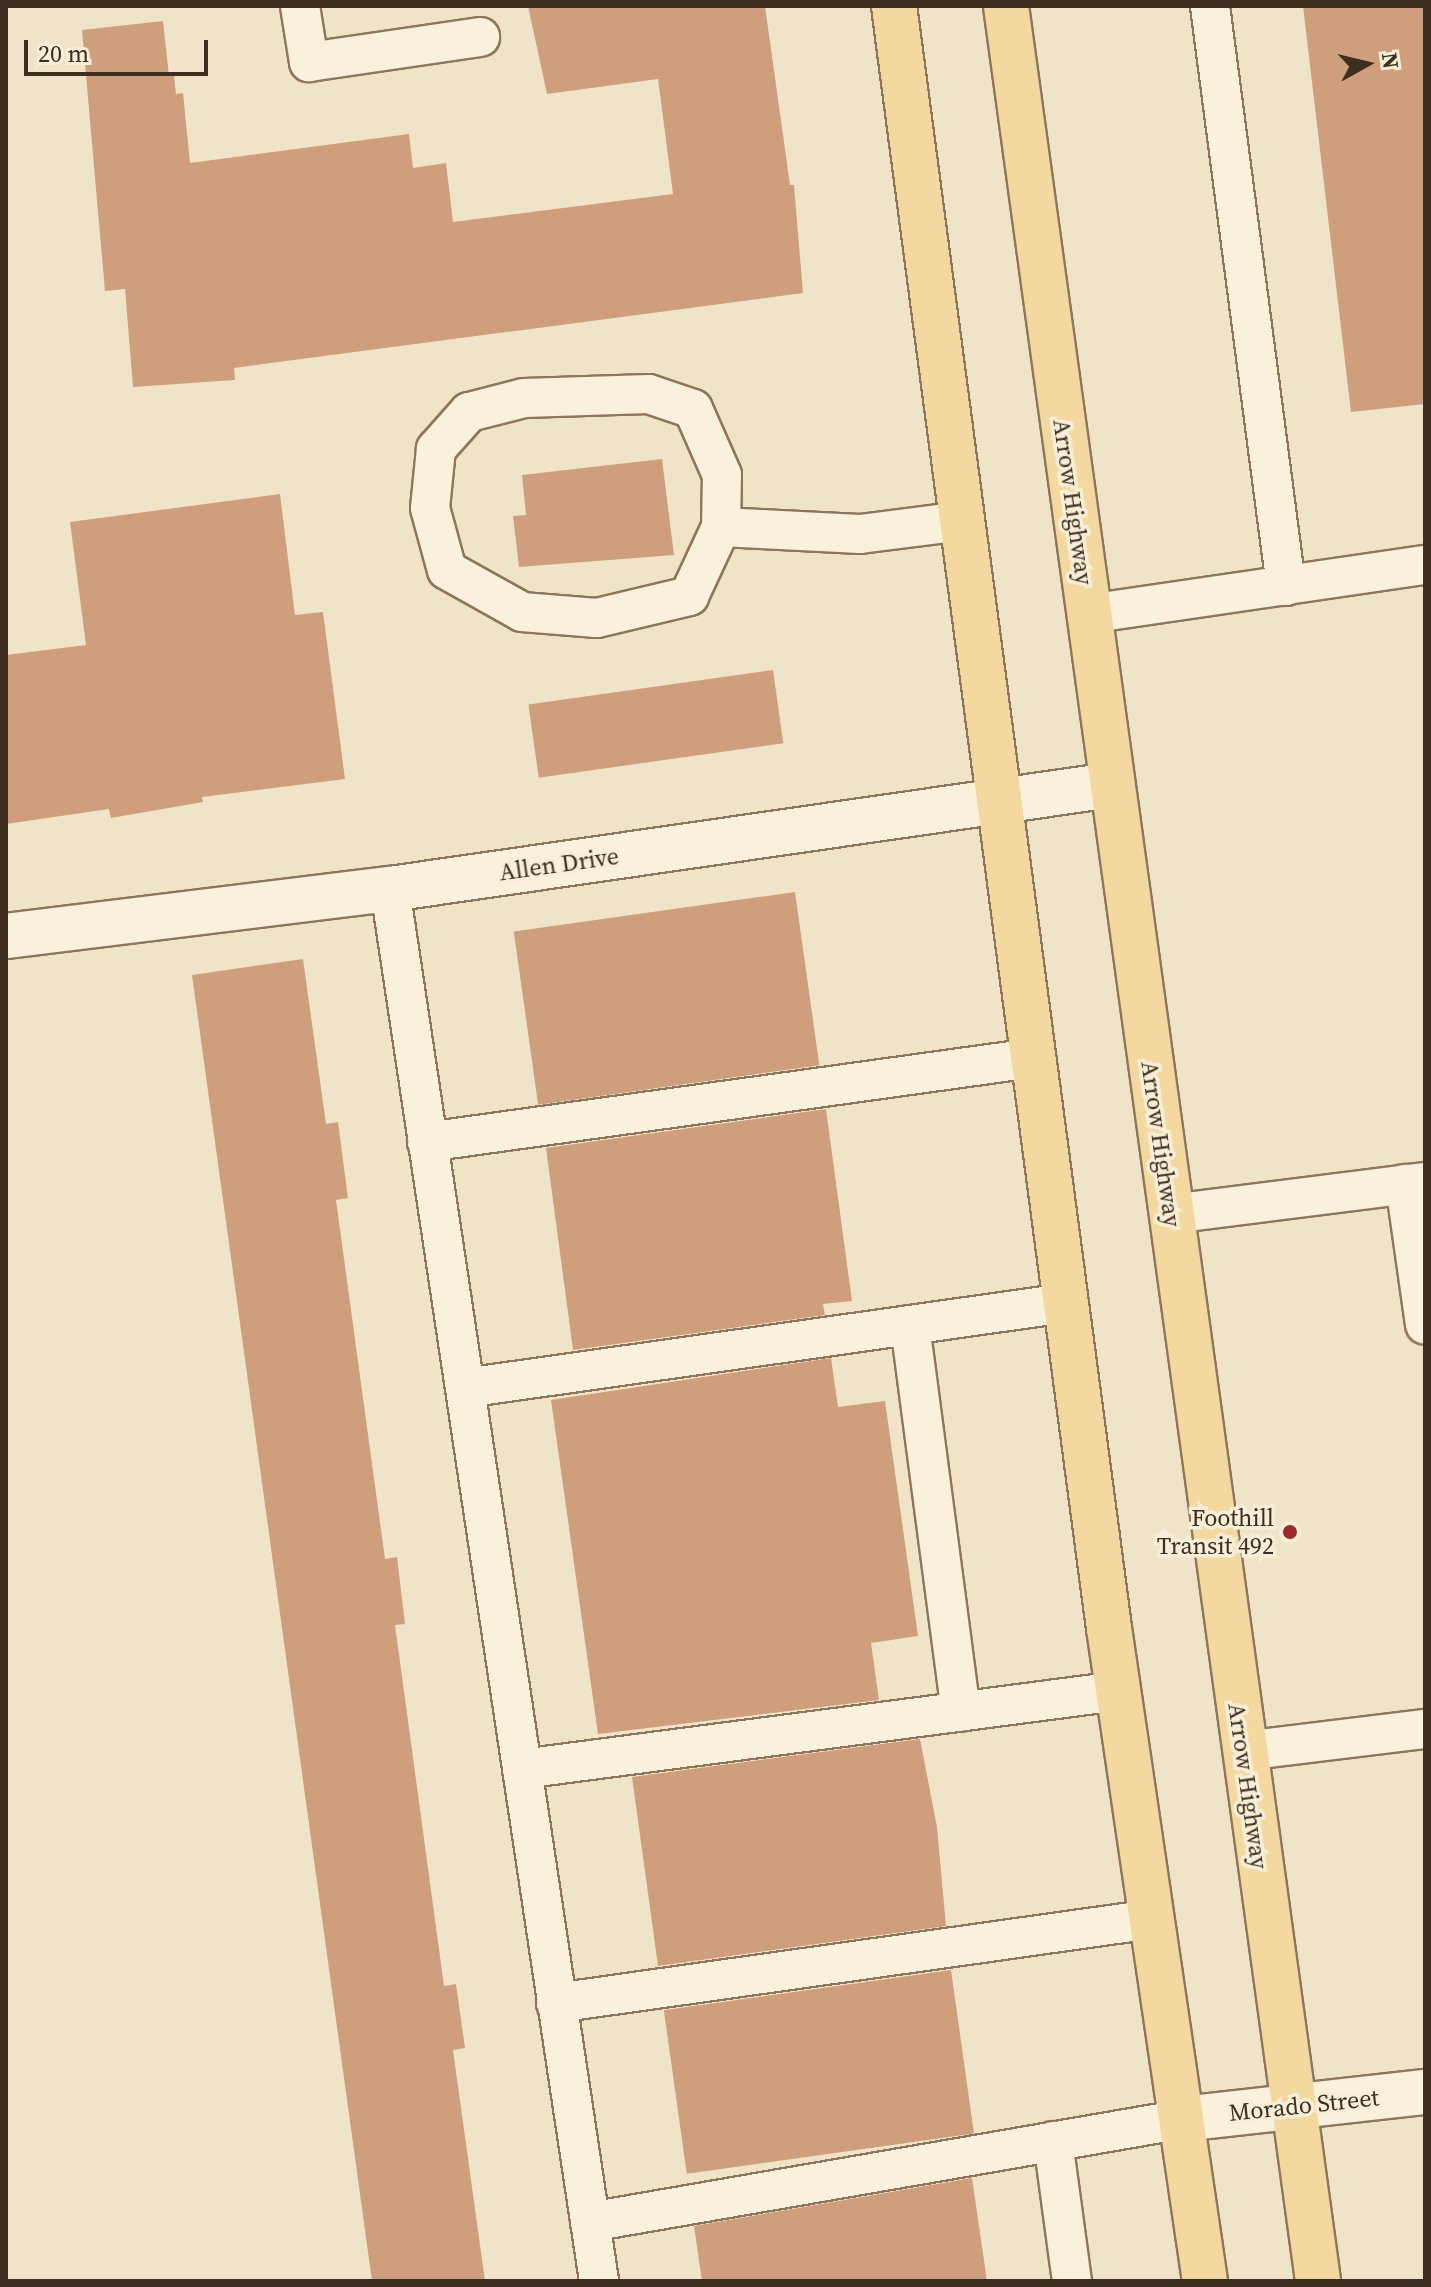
<!DOCTYPE html>
<html>
<head>
<meta charset="utf-8">
<style>
  body { margin:0 }
  #map { position:relative; width:1431px; height:2287px; overflow:hidden; background:#f0e4c8; font-family:"Source Serif 4",serif }
  div>[style] { position:absolute }
  .building>* { inset:0; background:#cf9f7d; transform-origin:0 0 }
  .roads { filter:drop-shadow(2px 0 #8d765c) drop-shadow(-2px 0 #8d765c) drop-shadow(0 2px #8d765c) drop-shadow(0 -2px #8d765c) }
  .service>* { height:38px; margin:-19px; padding:0 19px; transform-origin:19px; border-radius:19px; background:#faf1dc }
  .minor>* { height:44px; margin:-22px; padding:0 22px; transform-origin:22px; border-radius:22px; background:#faf1dc }
  .primary>* { height:44px; margin:-22px; padding:0 22px; transform-origin:22px; border-radius:22px; background:#f3d9a0 }
  .dots>* { width:22px; height:22px; translate:-50% -50%; box-sizing:border-box; border:4px solid #f7eed8; border-radius:50% }
  span { translate:-50% -50%; white-space:nowrap; text-align:center; line-height:1.15; -webkit-text-stroke:7px #f7eed8; paint-order:stroke }
  .street-label { font-size:24px; color:#3d2e20 }
  .poi-label { font-size:24px; color:#3d2e20 }
  .right { translate:-100% -50%; text-align:right }
  .frame { position:absolute; inset:0; border:8px solid #3d2e20; pointer-events:none }
  .north { position:absolute; left:1327px; top:24px; width:80px; height:80px; -webkit-text-stroke:6px #f7eed8; paint-order:stroke; rotate:82deg; font-size:22px; font-weight:700; line-height:32px; text-align:center; color:#3d2e20 }
  .north::after { content:''; display:block; margin:auto; width:28px; height:36px; background:#3d2e20; clip-path:polygon(50% 0,100% 100%,50% 72%,0 100%) }
  .scale { position:absolute; left:24px; top:40px; width:184px; height:36px; box-sizing:border-box; border:4px solid #3d2e20; border-top:0; padding-left:10px; font-size:24px; line-height:28px; white-space:nowrap; color:#3d2e20; -webkit-text-stroke:6px #f7eed8; paint-order:stroke }
</style>
</head>
<body>
<div id="map">
  <div class="building">
    <div style="clip-path:polygon(528px 6px,765px 6px,790px 185px,794px 185px,803px 293px,234px 368px,235px 380px,133px 387px,125px 289px,105px 291px,82px 30px,163px 21px,169px 76px,174px 75px,176px 94px,183px 93px,190px 163px,409px 134px,413px 168px,446px 163px,453px 222px,673px 194px,658px 79px,547px 94px)"></div>
    <div style="clip-path:polygon(1303px 6px,1425px 6px,1425px 404px,1351px 412px)"></div>
    <div style="clip-path:polygon(662px 459px,674px 555px,519px 567px,513px 516px,526px 515px,522px 475px)"></div>
    <div style="clip-path:polygon(280px 494px,295px 615px,323px 612px,345px 779px,202px 797px,203px 802px,111px 818px,109px 809px,6px 824px,6px 655px,86px 645px,70px 522px)"></div>
    <div style="left:773px;top:670px;width:74px;height:247px;rotate:82deg"></div>
    <div style="left:795px;top:892px;width:175px;height:284px;rotate:82deg"></div>
    <div style="clip-path:polygon(303px 959px,326px 1124px,338px 1122px,348px 1198px,336px 1200px,385px 1559px,397px 1557px,405px 1624px,395px 1625px,444px 1986px,456px 1984px,465px 2048px,453px 2050px,485px 2281px,372px 2281px,192px 975px)"></div>
    <div style="clip-path:polygon(826px 1109px,852px 1301px,823px 1304px,825px 1315px,573px 1350px,546px 1148px)"></div>
    <div style="clip-path:polygon(831px 1358px,838px 1407px,885px 1401px,918px 1636px,871px 1643px,879px 1700px,598px 1734px,551px 1400px)"></div>
    <div style="clip-path:polygon(920px 1739px,937px 1827px,946px 1926px,658px 1966px,632px 1777px)"></div>
    <div style="left:951px;top:1970px;width:165px;height:290px;rotate:82deg"></div>
    <div style="clip-path:polygon(972px 2178px,987px 2281px,702px 2281px,694px 2226px)"></div>
  </div>
  <div class="roads">
    <div class="service">
      <div style="left:300px;top:6px;width:57px;rotate:80.9deg"></div>
      <div style="left:309px;top:62px;width:173px;rotate:-8.3deg"></div>
      <div style="left:1210px;top:6px;width:585px;rotate:82.53deg"></div>
      <div style="left:721px;top:527px;width:52px;rotate:-88.9deg"></div>
      <div style="left:722px;top:475px;width:72px;rotate:-113.7deg"></div>
      <div style="left:693px;top:409px;width:46px;rotate:-161.2deg"></div>
      <div style="left:649px;top:394px;width:125px;rotate:178.2deg"></div>
      <div style="left:524px;top:398px;width:57px;rotate:165.7deg"></div>
      <div style="left:469px;top:412px;width:50px;rotate:131.7deg"></div>
      <div style="left:436px;top:449px;width:59px;rotate:95.8deg"></div>
      <div style="left:430px;top:508px;width:64px;rotate:74.7deg"></div>
      <div style="left:447px;top:570px;width:86px;rotate:29.2deg"></div>
      <div style="left:522px;top:612px;width:75px;rotate:4.6deg"></div>
      <div style="left:597px;top:618px;width:95px;rotate:-13.4deg"></div>
      <div style="left:689px;top:596px;width:76px;rotate:-65.1deg"></div>
      <div style="left:721px;top:527px;width:139px;rotate:2.9deg"></div>
      <div style="left:860px;top:534px;width:102px;rotate:-7.3deg"></div>
      <div style="left:1088px;top:614px;width:341px;rotate:-8.3deg"></div>
      <div style="left:390px;top:889px;width:1408px;rotate:81.46deg"></div>
      <div style="left:427px;top:1142px;width:611px;rotate:-7.9deg"></div>
      <div style="left:1405px;top:1184px;width:142px;rotate:81.9deg"></div>
      <div style="left:1171px;top:1214px;width:256px;rotate:-7.2deg"></div>
      <div style="left:910px;top:1325px;width:390px;rotate:82.5deg"></div>
      <div style="left:465px;top:1388px;width:606px;rotate:-8.06deg"></div>
      <div style="left:1243px;top:1751px;width:183px;rotate:-6.9deg"></div>
      <div style="left:522px;top:1769px;width:601px;rotate:-7.46deg"></div>
      <div style="left:556px;top:2003px;width:602px;rotate:-8.02deg"></div>
      <div style="left:1053px;top:2141px;width:141px;rotate:82.3deg"></div>
      <div style="left:590px;top:2222px;width:602px;rotate:-9.85deg"></div>
    </div>
    <div class="minor">
      <div style="left:6px;top:936px;width:387px;rotate:-7deg"></div>
      <div style="left:390px;top:889px;width:728px;rotate:-8.21deg"></div>
      <div style="left:1183px;top:2119px;width:244px;rotate:-6.4deg"></div>
    </div>
    <div class="primary">
      <div style="left:894px;top:6px;width:1636px;rotate:82.45deg"></div>
      <div style="left:1109px;top:1628px;width:660px;rotate:81.64deg"></div>
      <div style="left:1006px;top:6px;width:2296px;rotate:82.19deg"></div>
    </div>
  </div>
  <div class="dots">
    <div style="left:1290px;top:1532px;background:#9e2a2b"></div>
  </div>
  <div class="street-label">
    <span style="left:1073px;top:502px;rotate:82deg">Arrow Highway</span>
    <span style="left:559px;top:864px;rotate:-8deg">Allen Drive</span>
    <span style="left:1161px;top:1144px;rotate:82deg">Arrow Highway</span>
    <span style="left:1248px;top:1786px;rotate:82deg">Arrow Highway</span>
    <span style="left:1304px;top:2105px;rotate:-6deg">Morado Street</span>
  </div>
  <div class="poi-label">
    <span class="right" style="left:1274px;top:1532px">Foothill<br>Transit 492</span>
  </div>
  <div class="frame"></div>
  <div class="north">N</div>
  <div class="scale">20 m</div>
</div>
</body>
</html>
